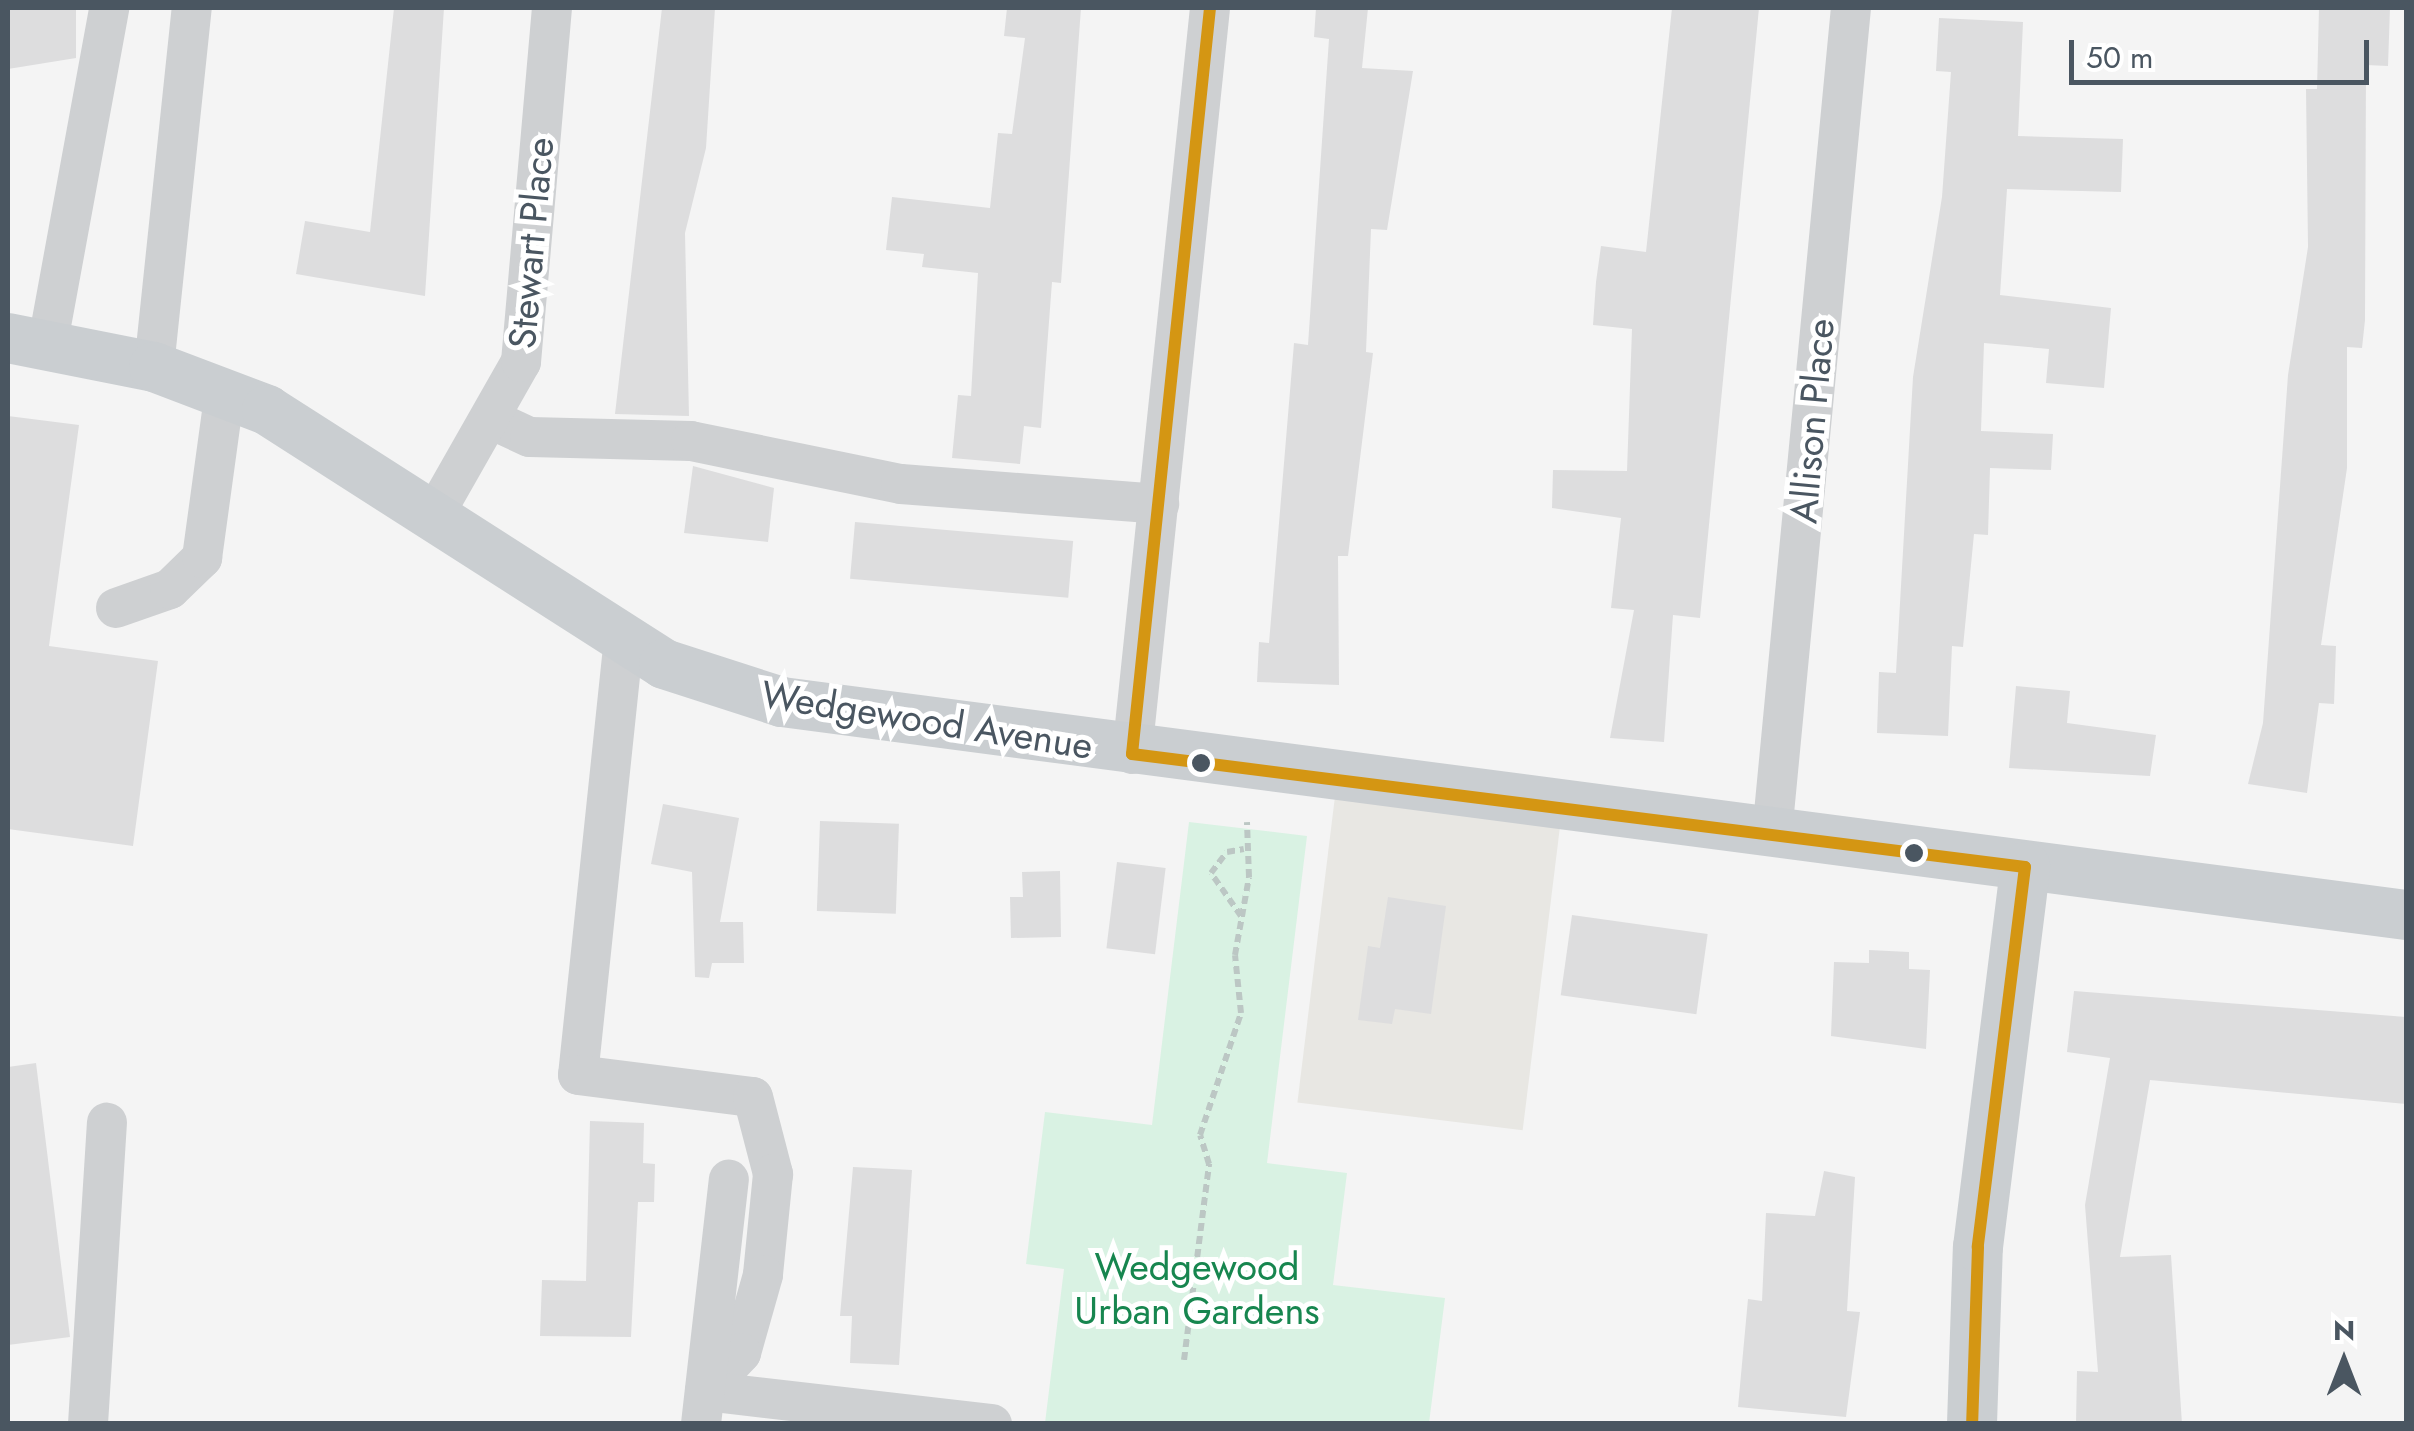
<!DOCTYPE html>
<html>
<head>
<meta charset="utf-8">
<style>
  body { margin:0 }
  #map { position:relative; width:2414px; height:1431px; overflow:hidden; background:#f4f4f4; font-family:Jost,sans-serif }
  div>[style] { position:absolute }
  .commercial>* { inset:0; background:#e8e7e3; transform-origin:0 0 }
  .green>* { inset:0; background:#d9f2e3 }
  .building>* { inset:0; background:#ddddde; transform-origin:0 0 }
  .path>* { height:6px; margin-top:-3px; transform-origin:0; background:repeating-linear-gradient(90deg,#bcc7c4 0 8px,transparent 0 13px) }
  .minor>* { height:40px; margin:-20px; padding:0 20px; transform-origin:20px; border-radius:20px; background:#ced0d2 }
  .major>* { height:50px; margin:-25px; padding:0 25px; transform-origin:25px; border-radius:25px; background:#caced1 }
  .bus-1>* { height:12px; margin:-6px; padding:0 6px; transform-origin:6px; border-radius:6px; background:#d49613 }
  .dots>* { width:28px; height:28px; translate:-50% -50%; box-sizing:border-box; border:5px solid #fff; border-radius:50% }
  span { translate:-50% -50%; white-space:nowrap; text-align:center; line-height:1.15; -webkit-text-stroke:10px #fff; paint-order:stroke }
  .street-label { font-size:38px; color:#4a5661 }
  .park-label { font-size:38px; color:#17864f }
  .frame { position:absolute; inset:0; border:10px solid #4a5661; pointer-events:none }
  .north { position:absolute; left:2294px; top:1311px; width:100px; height:100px; -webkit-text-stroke:8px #fff; paint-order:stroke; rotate:0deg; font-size:28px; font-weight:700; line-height:40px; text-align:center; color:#4a5661 }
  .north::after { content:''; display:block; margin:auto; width:35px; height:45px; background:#4a5661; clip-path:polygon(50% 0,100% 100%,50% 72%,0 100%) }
  .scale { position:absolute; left:2069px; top:40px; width:300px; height:45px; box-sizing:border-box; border:5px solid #4a5661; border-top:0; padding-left:12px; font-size:30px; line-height:35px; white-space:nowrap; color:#4a5661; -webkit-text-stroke:8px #fff; paint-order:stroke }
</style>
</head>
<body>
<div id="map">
  <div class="commercial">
    <div style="left:1337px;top:780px;width:227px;height:325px;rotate:7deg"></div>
  </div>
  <div class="green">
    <div style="clip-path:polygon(1189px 822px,1307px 836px,1267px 1163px,1347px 1173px,1333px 1285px,1445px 1298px,1429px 1423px,1045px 1423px,1064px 1269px,1026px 1264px,1045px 1112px,1152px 1125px)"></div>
  </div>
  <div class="building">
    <div style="clip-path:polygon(8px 8px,76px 8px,76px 58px,8px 69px)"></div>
    <div style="clip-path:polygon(394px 8px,444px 8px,425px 296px,296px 274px,305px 221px,370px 232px)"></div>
    <div style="clip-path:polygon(662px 8px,715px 8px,706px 148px,685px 233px,689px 416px,615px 414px)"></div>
    <div style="clip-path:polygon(1007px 8px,1081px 8px,1061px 283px,1052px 282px,1041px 428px,1024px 426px,1020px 464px,952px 458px,958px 395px,971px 396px,978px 273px,922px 267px,924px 254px,886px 250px,892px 197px,990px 208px,998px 133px,1012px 134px,1025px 38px,1004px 36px)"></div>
    <div style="clip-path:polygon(1316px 8px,1368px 8px,1362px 68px,1413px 71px,1387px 230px,1371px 229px,1366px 352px,1373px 353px,1348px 556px,1338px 556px,1339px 685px,1257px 682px,1259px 642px,1269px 643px,1294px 343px,1308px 345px,1329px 39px,1314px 37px)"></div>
    <div style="clip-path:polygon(1672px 8px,1759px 8px,1700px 618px,1673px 615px,1664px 742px,1610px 738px,1634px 610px,1611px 608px,1621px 518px,1552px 508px,1553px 470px,1627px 471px,1632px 329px,1593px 325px,1596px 282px,1601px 246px,1646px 252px)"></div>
    <div style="clip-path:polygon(2319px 8px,2390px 8px,2388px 66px,2366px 65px,2365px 320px,2362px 348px,2347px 347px,2347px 468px,2321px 645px,2336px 646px,2334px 704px,2319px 703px,2307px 793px,2248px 784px,2263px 723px,2288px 375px,2308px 247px,2306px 89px,2317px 89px)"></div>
    <div style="clip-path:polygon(1939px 18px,2023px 22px,2018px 136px,2123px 139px,2121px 192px,2007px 189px,2000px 295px,2111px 308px,2104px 388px,2046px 383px,2049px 349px,1984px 343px,1981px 431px,2053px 434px,2051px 470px,1990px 468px,1988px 535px,1974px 534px,1963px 647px,1952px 646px,1948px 736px,1877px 733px,1879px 672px,1896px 673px,1913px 377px,1942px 197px,1951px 72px,1936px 71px)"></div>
    <div style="clip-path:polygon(8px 416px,79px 425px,49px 646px,158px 661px,133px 846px,8px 829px)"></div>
    <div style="clip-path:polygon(693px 466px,774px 488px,768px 542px,684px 533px)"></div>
    <div style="left:855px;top:522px;width:219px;height:57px;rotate:5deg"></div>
    <div style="clip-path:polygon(2016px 686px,2070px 691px,2067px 723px,2156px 735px,2150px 776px,2009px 768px)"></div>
    <div style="clip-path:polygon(663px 804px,739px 818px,720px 922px,743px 922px,744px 963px,712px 963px,709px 978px,695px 977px,692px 872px,651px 864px)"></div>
    <div style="left:820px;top:821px;width:79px;height:90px;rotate:2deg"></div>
    <div style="left:1117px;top:862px;width:49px;height:87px;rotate:7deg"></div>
    <div style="clip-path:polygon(1060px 871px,1061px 937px,1011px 938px,1010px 897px,1023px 897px,1022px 872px)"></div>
    <div style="clip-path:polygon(1388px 897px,1446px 906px,1431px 1014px,1395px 1009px,1392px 1024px,1358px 1020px,1368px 946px,1380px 948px)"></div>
    <div style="left:1572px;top:915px;width:137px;height:81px;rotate:8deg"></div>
    <div style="clip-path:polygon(1869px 950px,1909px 952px,1909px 969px,1930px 970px,1926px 1049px,1831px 1036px,1834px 962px,1869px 963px)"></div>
    <div style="clip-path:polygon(2074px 991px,2406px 1017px,2406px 1104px,2150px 1080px,2120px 1257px,2171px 1255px,2182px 1424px,2076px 1424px,2077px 1371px,2098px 1372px,2085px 1205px,2110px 1058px,2067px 1052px)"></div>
    <div style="clip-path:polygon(36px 1063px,70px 1337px,8px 1345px,8px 1067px)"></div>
    <div style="clip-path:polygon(590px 1121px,644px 1123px,643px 1163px,655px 1164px,654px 1202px,638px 1202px,631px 1337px,540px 1336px,542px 1280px,586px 1281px)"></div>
    <div style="clip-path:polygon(853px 1167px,912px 1170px,899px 1365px,850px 1363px,852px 1316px,840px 1316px)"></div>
    <div style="clip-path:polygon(1824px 1171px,1855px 1177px,1847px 1311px,1860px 1312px,1846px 1417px,1738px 1407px,1748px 1299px,1762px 1301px,1766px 1213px,1815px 1216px)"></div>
  </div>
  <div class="path">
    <div style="left:1241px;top:916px;width:52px;rotate:-124.9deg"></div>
    <div style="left:1211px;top:873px;width:26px;rotate:-53deg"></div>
    <div style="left:1227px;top:852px;width:17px;rotate:-10deg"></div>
    <div style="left:1184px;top:1360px;width:198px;rotate:-82.7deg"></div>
    <div style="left:1209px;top:1164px;width:30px;rotate:-107deg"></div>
    <div style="left:1200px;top:1135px;width:129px;rotate:-71.4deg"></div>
    <div style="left:1241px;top:1013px;width:58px;rotate:-95.9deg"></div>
    <div style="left:1235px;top:955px;width:79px;rotate:-79.8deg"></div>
    <div style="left:1249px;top:877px;width:55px;rotate:-92.1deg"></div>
  </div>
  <div class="minor">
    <div style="left:48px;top:342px;width:340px;rotate:-79.6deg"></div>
    <div style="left:154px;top:367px;width:361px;rotate:-84deg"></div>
    <div style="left:495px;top:421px;width:38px;rotate:25deg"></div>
    <div style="left:530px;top:437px;width:161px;rotate:1.4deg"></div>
    <div style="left:691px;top:441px;width:214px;rotate:11.6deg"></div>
    <div style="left:901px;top:484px;width:259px;rotate:4.4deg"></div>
    <div style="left:434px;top:515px;width:176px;rotate:-60.4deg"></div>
    <div style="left:521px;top:362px;width:355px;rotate:-85deg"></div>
    <div style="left:116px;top:608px;width:57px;rotate:-19.4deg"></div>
    <div style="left:170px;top:589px;width:45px;rotate:-44.1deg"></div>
    <div style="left:202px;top:558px;width:169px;rotate:-82.2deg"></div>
    <div style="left:624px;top:638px;width:439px;rotate:96deg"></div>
    <div style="left:578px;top:1075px;width:176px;rotate:7.2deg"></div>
    <div style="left:753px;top:1097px;width:80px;rotate:75.4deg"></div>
    <div style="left:773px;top:1174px;width:101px;rotate:95.7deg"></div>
    <div style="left:763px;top:1275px;width:81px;rotate:105.8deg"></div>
    <div style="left:741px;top:1353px;width:52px;rotate:133.5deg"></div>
    <div style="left:1132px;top:754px;width:750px;rotate:-84.03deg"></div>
    <div style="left:1772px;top:834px;width:830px;rotate:-84.54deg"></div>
    <div style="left:705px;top:1391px;width:289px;rotate:6.6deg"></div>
    <div style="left:88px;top:1424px;width:302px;rotate:-86.4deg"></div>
    <div style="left:701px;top:1424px;width:246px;rotate:-83.5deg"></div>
  </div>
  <div class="major">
    <div style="left:8px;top:338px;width:149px;rotate:11.2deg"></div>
    <div style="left:154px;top:367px;width:121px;rotate:20.8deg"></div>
    <div style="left:267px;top:410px;width:471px;rotate:32.6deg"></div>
    <div style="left:664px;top:664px;width:124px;rotate:17.9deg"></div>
    <div style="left:782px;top:702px;width:1638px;rotate:7.47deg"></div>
    <div style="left:1972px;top:1424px;width:177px;rotate:-88.1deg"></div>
    <div style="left:1978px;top:1247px;width:383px;rotate:-82.9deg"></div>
  </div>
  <div class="bus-1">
    <div style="left:1210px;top:8px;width:750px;rotate:95.97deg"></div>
    <div style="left:1132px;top:754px;width:900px;rotate:7.21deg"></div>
    <div style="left:2025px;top:867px;width:383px;rotate:97.1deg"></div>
    <div style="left:1978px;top:1247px;width:177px;rotate:91.9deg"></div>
  </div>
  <div class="dots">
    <div style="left:1201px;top:763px;background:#4a5661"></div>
    <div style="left:1914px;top:853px;background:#4a5661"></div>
  </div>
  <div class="street-label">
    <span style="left:531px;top:243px;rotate:-85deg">Stewart Place</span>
    <span style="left:1812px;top:421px;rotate:-85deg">Allison Place</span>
    <span style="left:927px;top:720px;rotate:9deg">Wedgewood Avenue</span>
  </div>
  <div class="park-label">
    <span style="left:1197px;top:1289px">Wedgewood<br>Urban Gardens</span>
  </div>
  <div class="frame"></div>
  <div class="north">N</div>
  <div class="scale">50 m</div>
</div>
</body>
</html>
